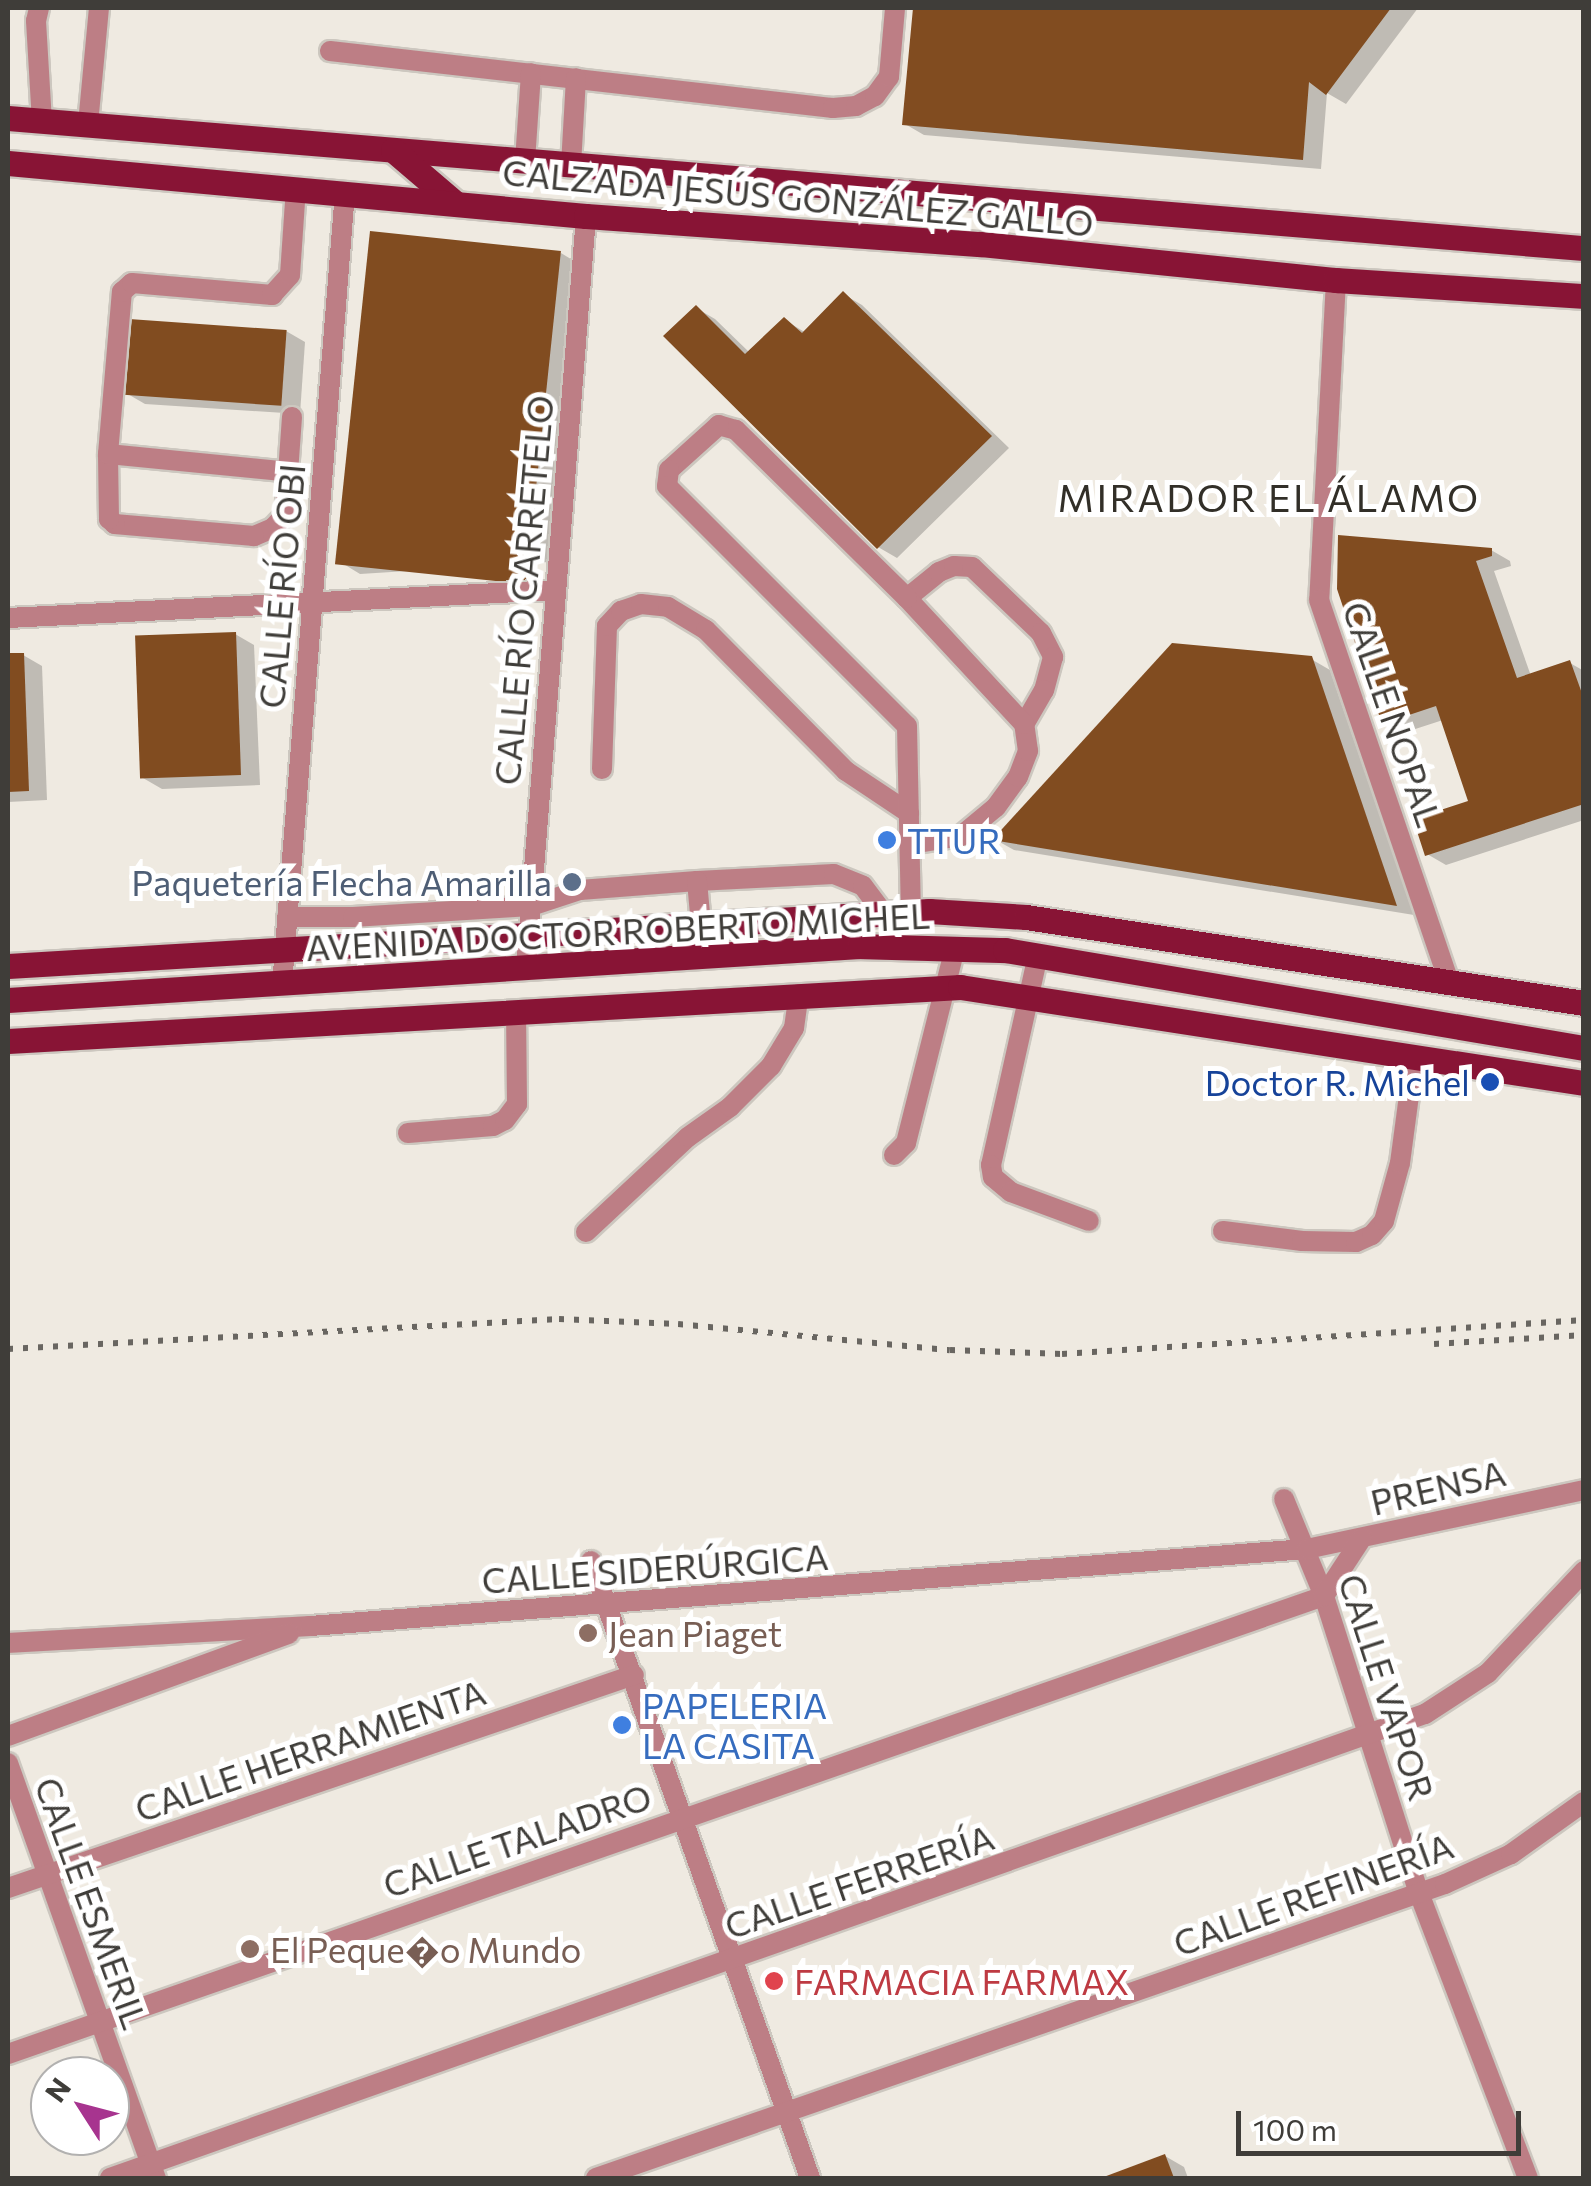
<!DOCTYPE html>
<html>
<head>
<meta charset="utf-8">
<style>
  body { margin:0 }
  #map { position:relative; width:1591px; height:2186px; overflow:hidden; background:#efeae1; font-family:Commissioner,sans-serif }
  div>[style] { position:absolute }
  .shadow>* { inset:0; background:#0003 }
  .building>* { inset:0; background:#814c20; transform-origin:0 0 }
  .roads { filter:drop-shadow(2px 0 #ccc7bf) drop-shadow(-2px 0 #ccc7bf) drop-shadow(0 2px #ccc7bf) drop-shadow(0 -2px #ccc7bf) }
  .minor>* { height:20px; margin:-10px; padding:0 10px; transform-origin:10px; border-radius:10px; background:#bd7e85 }
  .major>* { height:25px; margin:-12.5px; padding:0 12.5px; transform-origin:12.5px; border-radius:12.5px; background:#881435 }
  .rail>* { height:6px; margin-top:-3px; transform-origin:0; background:repeating-linear-gradient(90deg,#696661 0 5px,transparent 0 15px) }
  .dots>* { width:28px; height:28px; translate:-50% -50%; box-sizing:border-box; border:5px solid #fff; border-radius:50% }
  span { translate:-50% -50%; white-space:nowrap; text-align:center; line-height:1.15; -webkit-text-stroke:10px #fff; paint-order:stroke }
  .street-label { font-size:35px; color:#3f3d39 }
  .shop-label { font-size:35px; color:#366cbe }
  .left { translate:0 -50%; text-align:left }
  .service-label { font-size:35px; color:#4e5e75 }
  .right { translate:-100% -50%; text-align:right }
  .transit-label { font-size:35px; color:#164399 }
  .education-label { font-size:35px; color:#785e54 }
  .health-label { font-size:35px; color:#be3a42 }
  .neighbourhood-label { font-size:38px; color:#322f28; letter-spacing:2.5px }
  .frame { position:absolute; inset:0; border:10px solid #3f3d39; pointer-events:none }
  .north { position:absolute; left:30px; top:2056px; width:100px; height:100px; box-sizing:border-box; background:#fff; border:2px solid #b2b1b0; border-radius:50%; rotate:306deg; font-size:28px; font-weight:700; line-height:40px; text-align:center; color:#3f3d39 }
  .north::after { content:''; display:block; margin:auto; width:35px; height:45px; background:#a7348f; clip-path:polygon(50% 0,100% 100%,50% 72%,0 100%) }
  .scale { position:absolute; left:1236px; top:2111px; width:285px; height:45px; box-sizing:border-box; border:5px solid #3f3d39; border-top:0; padding-left:12px; font-size:30px; line-height:35px; white-space:nowrap; color:#3f3d39; -webkit-text-stroke:8px #fff; paint-order:stroke }
</style>
</head>
<body>
<div id="map">
  <div class="shadow">
    <div style="clip-path:polygon(915px 8px,1418px 8px,1346px 104px,1327px 93px,1321px 169px,924px 135px,905px 124px)"></div>
    <div style="clip-path:polygon(561px 253px,579px 264px,549px 562px,360px 574px,342px 563px)"></div>
    <div style="clip-path:polygon(843px 294px,862px 305px,1009px 448px,897px 558px,878px 547px,696px 308px,715px 319px,750px 353px,785px 320px,806px 333px)"></div>
    <div style="clip-path:polygon(286px 331px,305px 342px,300px 414px,145px 404px,126px 393px)"></div>
    <div style="clip-path:polygon(1491px 550px,1510px 561px,1511px 566px,1494px 571px,1531px 676px,1570px 663px,1584px 671px,1584px 820px,1446px 865px,1427px 854px,1471px 803px,1443px 720px,1403px 733px,1384px 722px,1339px 589px)"></div>
    <div style="clip-path:polygon(235px 634px,254px 645px,260px 785px,162px 789px,143px 778px)"></div>
    <div style="clip-path:polygon(23px 655px,42px 666px,47px 800px,8px 802px,8px 656px)"></div>
    <div style="clip-path:polygon(1311px 659px,1330px 670px,1414px 915px,1014px 850px,996px 840px)"></div>
    <div style="clip-path:polygon(1165px 2156px,1184px 2167px,1188px 2178px,1107px 2178px)"></div>
  </div>
  <div class="building">
    <div style="clip-path:polygon(913px 8px,1391px 8px,1326px 95px,1309px 82px,1303px 160px,902px 125px)"></div>
    <div style="left:370px;top:231px;width:192px;height:335px;rotate:6deg"></div>
    <div style="clip-path:polygon(843px 291px,992px 436px,877px 549px,663px 336px,696px 305px,745px 354px,784px 317px,802px 333px)"></div>
    <div style="left:129px;top:319px;width:158px;height:76px;rotate:4deg"></div>
    <div style="clip-path:polygon(1338px 535px,1492px 548px,1492px 556px,1476px 561px,1517px 678px,1570px 660px,1584px 699px,1584px 804px,1425px 856px,1413px 819px,1468px 801px,1436px 706px,1382px 724px,1337px 589px)"></div>
    <div style="left:236px;top:632px;width:143px;height:101px;rotate:88deg"></div>
    <div style="clip-path:polygon(1172px 643px,1312px 656px,1397px 906px,992px 840px)"></div>
    <div style="clip-path:polygon(8px 653px,24px 653px,29px 791px,8px 792px)"></div>
    <div style="clip-path:polygon(1165px 2154px,1174px 2178px,1101px 2178px)"></div>
  </div>
  <div class="roads">
    <div class="minor">
      <div style="left:39px;top:8px;width:13px;rotate:103deg"></div>
      <div style="left:36px;top:21px;width:100px;rotate:86.6deg"></div>
      <div style="left:330px;top:51px;width:506px;rotate:6.47deg"></div>
      <div style="left:833px;top:108px;width:23px;rotate:-5deg"></div>
      <div style="left:856px;top:106px;width:21px;rotate:-28deg"></div>
      <div style="left:875px;top:96px;width:24px;rotate:-54deg"></div>
      <div style="left:889px;top:77px;width:69px;rotate:-85deg"></div>
      <div style="left:88px;top:124px;width:117px;rotate:-84.6deg"></div>
      <div style="left:525px;top:161px;width:88px;rotate:-86.1deg"></div>
      <div style="left:571px;top:165px;width:87px;rotate:-86.7deg"></div>
      <div style="left:1336px;top:280px;width:320px;rotate:93deg"></div>
      <div style="left:1319px;top:600px;width:403px;rotate:71.2deg"></div>
      <div style="left:292px;top:417px;width:98px;rotate:94.1deg"></div>
      <div style="left:285px;top:515px;width:18px;rotate:133deg"></div>
      <div style="left:273px;top:528px;width:21px;rotate:157deg"></div>
      <div style="left:254px;top:536px;width:140px;rotate:-175.1deg"></div>
      <div style="left:115px;top:524px;width:8px;rotate:-140deg"></div>
      <div style="left:109px;top:519px;width:65px;rotate:-90.9deg"></div>
      <div style="left:108px;top:454px;width:163px;rotate:-85.1deg"></div>
      <div style="left:122px;top:292px;width:13px;rotate:-42deg"></div>
      <div style="left:132px;top:283px;width:141px;rotate:4.9deg"></div>
      <div style="left:272px;top:295px;width:27px;rotate:-48deg"></div>
      <div style="left:290px;top:275px;width:87px;rotate:-86.1deg"></div>
      <div style="left:108px;top:454px;width:183px;rotate:5.6deg"></div>
      <div style="left:907px;top:598px;width:41px;rotate:-39.1deg"></div>
      <div style="left:939px;top:572px;width:16px;rotate:-22deg"></div>
      <div style="left:954px;top:566px;width:18px;rotate:3deg"></div>
      <div style="left:972px;top:567px;width:95px;rotate:43.7deg"></div>
      <div style="left:1041px;top:633px;width:27px;rotate:63deg"></div>
      <div style="left:1053px;top:657px;width:34px;rotate:105deg"></div>
      <div style="left:1044px;top:690px;width:39px;rotate:120deg"></div>
      <div style="left:8px;top:618px;width:549px;rotate:-2.92deg"></div>
      <div style="left:602px;top:769px;width:143px;rotate:-88deg"></div>
      <div style="left:607px;top:626px;width:21px;rotate:-47deg"></div>
      <div style="left:621px;top:611px;width:21px;rotate:-19deg"></div>
      <div style="left:641px;top:604px;width:27px;rotate:6deg"></div>
      <div style="left:668px;top:607px;width:44px;rotate:31.2deg"></div>
      <div style="left:706px;top:630px;width:199px;rotate:45.2deg"></div>
      <div style="left:846px;top:771px;width:76px;rotate:33.7deg"></div>
      <div style="left:910px;top:844px;width:52px;rotate:-8.9deg"></div>
      <div style="left:961px;top:836px;width:45px;rotate:-39.6deg"></div>
      <div style="left:996px;top:807px;width:37px;rotate:-54deg"></div>
      <div style="left:1018px;top:777px;width:28px;rotate:-69deg"></div>
      <div style="left:1028px;top:751px;width:27px;rotate:-98deg"></div>
      <div style="left:1024px;top:724px;width:172px;rotate:-132.9deg"></div>
      <div style="left:907px;top:598px;width:240px;rotate:-135.5deg"></div>
      <div style="left:736px;top:430px;width:18px;rotate:-164deg"></div>
      <div style="left:719px;top:425px;width:67px;rotate:138deg"></div>
      <div style="left:669px;top:470px;width:16px;rotate:97deg"></div>
      <div style="left:667px;top:486px;width:339px;rotate:45deg"></div>
      <div style="left:907px;top:726px;width:186px;rotate:88.8deg"></div>
      <div style="left:697px;top:881px;width:137px;rotate:-2.9deg"></div>
      <div style="left:834px;top:874px;width:31px;rotate:22deg"></div>
      <div style="left:863px;top:886px;width:34px;rotate:53deg"></div>
      <div style="left:287px;top:917px;width:66px"></div>
      <div style="left:353px;top:917px;width:178px;rotate:-3.5deg"></div>
      <div style="left:531px;top:906px;width:52px;rotate:-18.1deg"></div>
      <div style="left:580px;top:890px;width:117px;rotate:-4.4deg"></div>
      <div style="left:697px;top:881px;width:44px;rotate:84.8deg"></div>
      <div style="left:1038px;top:955px;width:215px;rotate:102.6deg"></div>
      <div style="left:991px;top:1165px;width:12px;rotate:81deg"></div>
      <div style="left:993px;top:1177px;width:23px;rotate:40deg"></div>
      <div style="left:1011px;top:1192px;width:83px;rotate:20.4deg"></div>
      <div style="left:526px;top:969px;width:755px;rotate:-85.44deg"></div>
      <div style="left:282px;top:985px;width:795px;rotate:-85.46deg"></div>
      <div style="left:408px;top:1133px;width:85px;rotate:-4.7deg"></div>
      <div style="left:493px;top:1126px;width:13px;rotate:-27deg"></div>
      <div style="left:505px;top:1120px;width:20px;rotate:-53deg"></div>
      <div style="left:517px;top:1104px;width:92px;rotate:-90.6deg"></div>
      <div style="left:894px;top:1155px;width:17px;rotate:-45deg"></div>
      <div style="left:906px;top:1143px;width:201px;rotate:-75.9deg"></div>
      <div style="left:1223px;top:1231px;width:80px;rotate:7.2deg"></div>
      <div style="left:1302px;top:1241px;width:54px;rotate:1.1deg"></div>
      <div style="left:1356px;top:1242px;width:17px;rotate:-24deg"></div>
      <div style="left:1372px;top:1235px;width:18px;rotate:-49deg"></div>
      <div style="left:1384px;top:1221px;width:60px;rotate:-74.6deg"></div>
      <div style="left:1400px;top:1163px;width:106px;rotate:-82.4deg"></div>
      <div style="left:586px;top:1232px;width:139px;rotate:-43deg"></div>
      <div style="left:688px;top:1137px;width:52px;rotate:-35.5deg"></div>
      <div style="left:730px;top:1107px;width:58px;rotate:-45deg"></div>
      <div style="left:771px;top:1066px;width:44px;rotate:-58.8deg"></div>
      <div style="left:794px;top:1028px;width:34px;rotate:-82deg"></div>
      <div style="left:1284px;top:1499px;width:105px;rotate:67.6deg"></div>
      <div style="left:1324px;top:1596px;width:312px;rotate:72.3deg"></div>
      <div style="left:1419px;top:1893px;width:305px;rotate:69.1deg"></div>
      <div style="left:591px;top:1561px;width:655px;rotate:70.46deg"></div>
      <div style="left:8px;top:1643px;width:302px;rotate:-3.2deg"></div>
      <div style="left:310px;top:1626px;width:1000px;rotate:-4.42deg"></div>
      <div style="left:1307px;top:1549px;width:283px;rotate:-12deg"></div>
      <div style="left:8px;top:1736px;width:299px;rotate:-20deg"></div>
      <div style="left:8px;top:1763px;width:441px;rotate:70.4deg"></div>
      <div style="left:8px;top:1888px;width:661px;rotate:-18.79deg"></div>
      <div style="left:8px;top:2054px;width:1393px;rotate:-19.19deg"></div>
      <div style="left:1324px;top:1596px;width:69px;rotate:-56.8deg"></div>
      <div style="left:110px;top:2178px;width:1394px;rotate:-19.44deg"></div>
      <div style="left:1425px;top:1714px;width:75px;rotate:-33.1deg"></div>
      <div style="left:1488px;top:1673px;width:140px;rotate:-46.7deg"></div>
      <div style="left:596px;top:2178px;width:898px;rotate:-19.1deg"></div>
      <div style="left:1445px;top:1884px;width:72px;rotate:-24.4deg"></div>
      <div style="left:1511px;top:1854px;width:90px;rotate:-35.5deg"></div>
    </div>
    <div class="major">
      <div style="left:8px;top:118px;width:1581px;rotate:4.72deg"></div>
      <div style="left:393px;top:150px;width:82px;rotate:40.5deg"></div>
      <div style="left:8px;top:163px;width:580px;rotate:5.24deg"></div>
      <div style="left:586px;top:216px;width:396px;rotate:4.1deg"></div>
      <div style="left:981px;top:244px;width:357px;rotate:5.8deg"></div>
      <div style="left:1336px;top:280px;width:249px;rotate:3.7deg"></div>
      <div style="left:8px;top:966px;width:923px;rotate:-3.42deg"></div>
      <div style="left:929px;top:911px;width:97px;rotate:3.5deg"></div>
      <div style="left:1026px;top:917px;width:565px;rotate:8.76deg"></div>
      <div style="left:8px;top:1000px;width:853px;rotate:-3.63deg"></div>
      <div style="left:859px;top:946px;width:146px;rotate:1.6deg"></div>
      <div style="left:1005px;top:950px;width:587px;rotate:9.61deg"></div>
      <div style="left:8px;top:1041px;width:954px;rotate:-3.25deg"></div>
      <div style="left:960px;top:987px;width:631px;rotate:8.75deg"></div>
    </div>
  </div>
  <div class="rail">
    <div style="left:1434px;top:1344px;width:150px;rotate:-3.4deg"></div>
    <div style="left:8px;top:1349px;width:552px;rotate:-3.12deg"></div>
    <div style="left:559px;top:1319px;width:119px;rotate:2.4deg"></div>
    <div style="left:678px;top:1324px;width:273px;rotate:5.5deg"></div>
    <div style="left:950px;top:1350px;width:112px;rotate:2deg"></div>
    <div style="left:1062px;top:1354px;width:523px;rotate:-3.73deg"></div>
  </div>
  <div class="dots">
    <div style="left:887px;top:840px;background:#3f7fe0"></div>
    <div style="left:572px;top:882px;background:#5c6f8a"></div>
    <div style="left:1490px;top:1082px;background:#1a4fb4"></div>
    <div style="left:588px;top:1633px;background:#8d6e63"></div>
    <div style="left:622px;top:1725px;background:#3f7fe0"></div>
    <div style="left:250px;top:1949px;background:#8d6e63"></div>
    <div style="left:774px;top:1981px;background:#e0444e"></div>
  </div>
  <div class="street-label">
    <span style="left:798px;top:197px;rotate:5deg">CALZADA JESÚS GONZÁLEZ GALLO</span>
    <span style="left:281px;top:586px;rotate:-85deg">CALLE RÍO OBI</span>
    <span style="left:523px;top:590px;rotate:-85deg">CALLE RÍO CARRETELO</span>
    <span style="left:1393px;top:714px;rotate:71deg">CALLE NOPAL</span>
    <span style="left:618px;top:931px;rotate:-3deg">AVENIDA DOCTOR ROBERTO MICHEL</span>
    <span style="left:1438px;top:1487px;rotate:-13deg">PRENSA</span>
    <span style="left:655px;top:1568px;rotate:-4deg">CALLE SIDERÚRGICA</span>
    <span style="left:1387px;top:1687px;rotate:72deg">CALLE VAPOR</span>
    <span style="left:310px;top:1750px;rotate:-19deg">CALLE HERRAMIENTA</span>
    <span style="left:517px;top:1840px;rotate:-19deg">CALLE TALADRO</span>
    <span style="left:859px;top:1881px;rotate:-19deg">CALLE FERRERÍA</span>
    <span style="left:1313px;top:1894px;rotate:-20deg">CALLE REFINERÍA</span>
    <span style="left:92px;top:1903px;rotate:70deg">CALLE ESMERIL</span>
  </div>
  <div class="shop-label">
    <span class="left" style="left:907px;top:840px">TTUR</span>
    <span class="left" style="left:642px;top:1725px">PAPELERIA<br>LA CASITA</span>
  </div>
  <div class="service-label">
    <span class="right" style="left:552px;top:882px">Paquetería Flecha Amarilla</span>
  </div>
  <div class="transit-label">
    <span class="right" style="left:1470px;top:1082px">Doctor R. Michel</span>
  </div>
  <div class="education-label">
    <span class="left" style="left:608px;top:1633px">Jean Piaget</span>
    <span class="left" style="left:270px;top:1949px">El Peque�o Mundo</span>
  </div>
  <div class="health-label">
    <span class="left" style="left:794px;top:1981px">FARMACIA FARMAX</span>
  </div>
  <div class="neighbourhood-label">
    <span style="left:1269px;top:497px">MIRADOR EL ÁLAMO</span>
  </div>
  <div class="frame"></div>
  <div class="north">N</div>
  <div class="scale">100 m</div>
</div>
</body>
</html>
